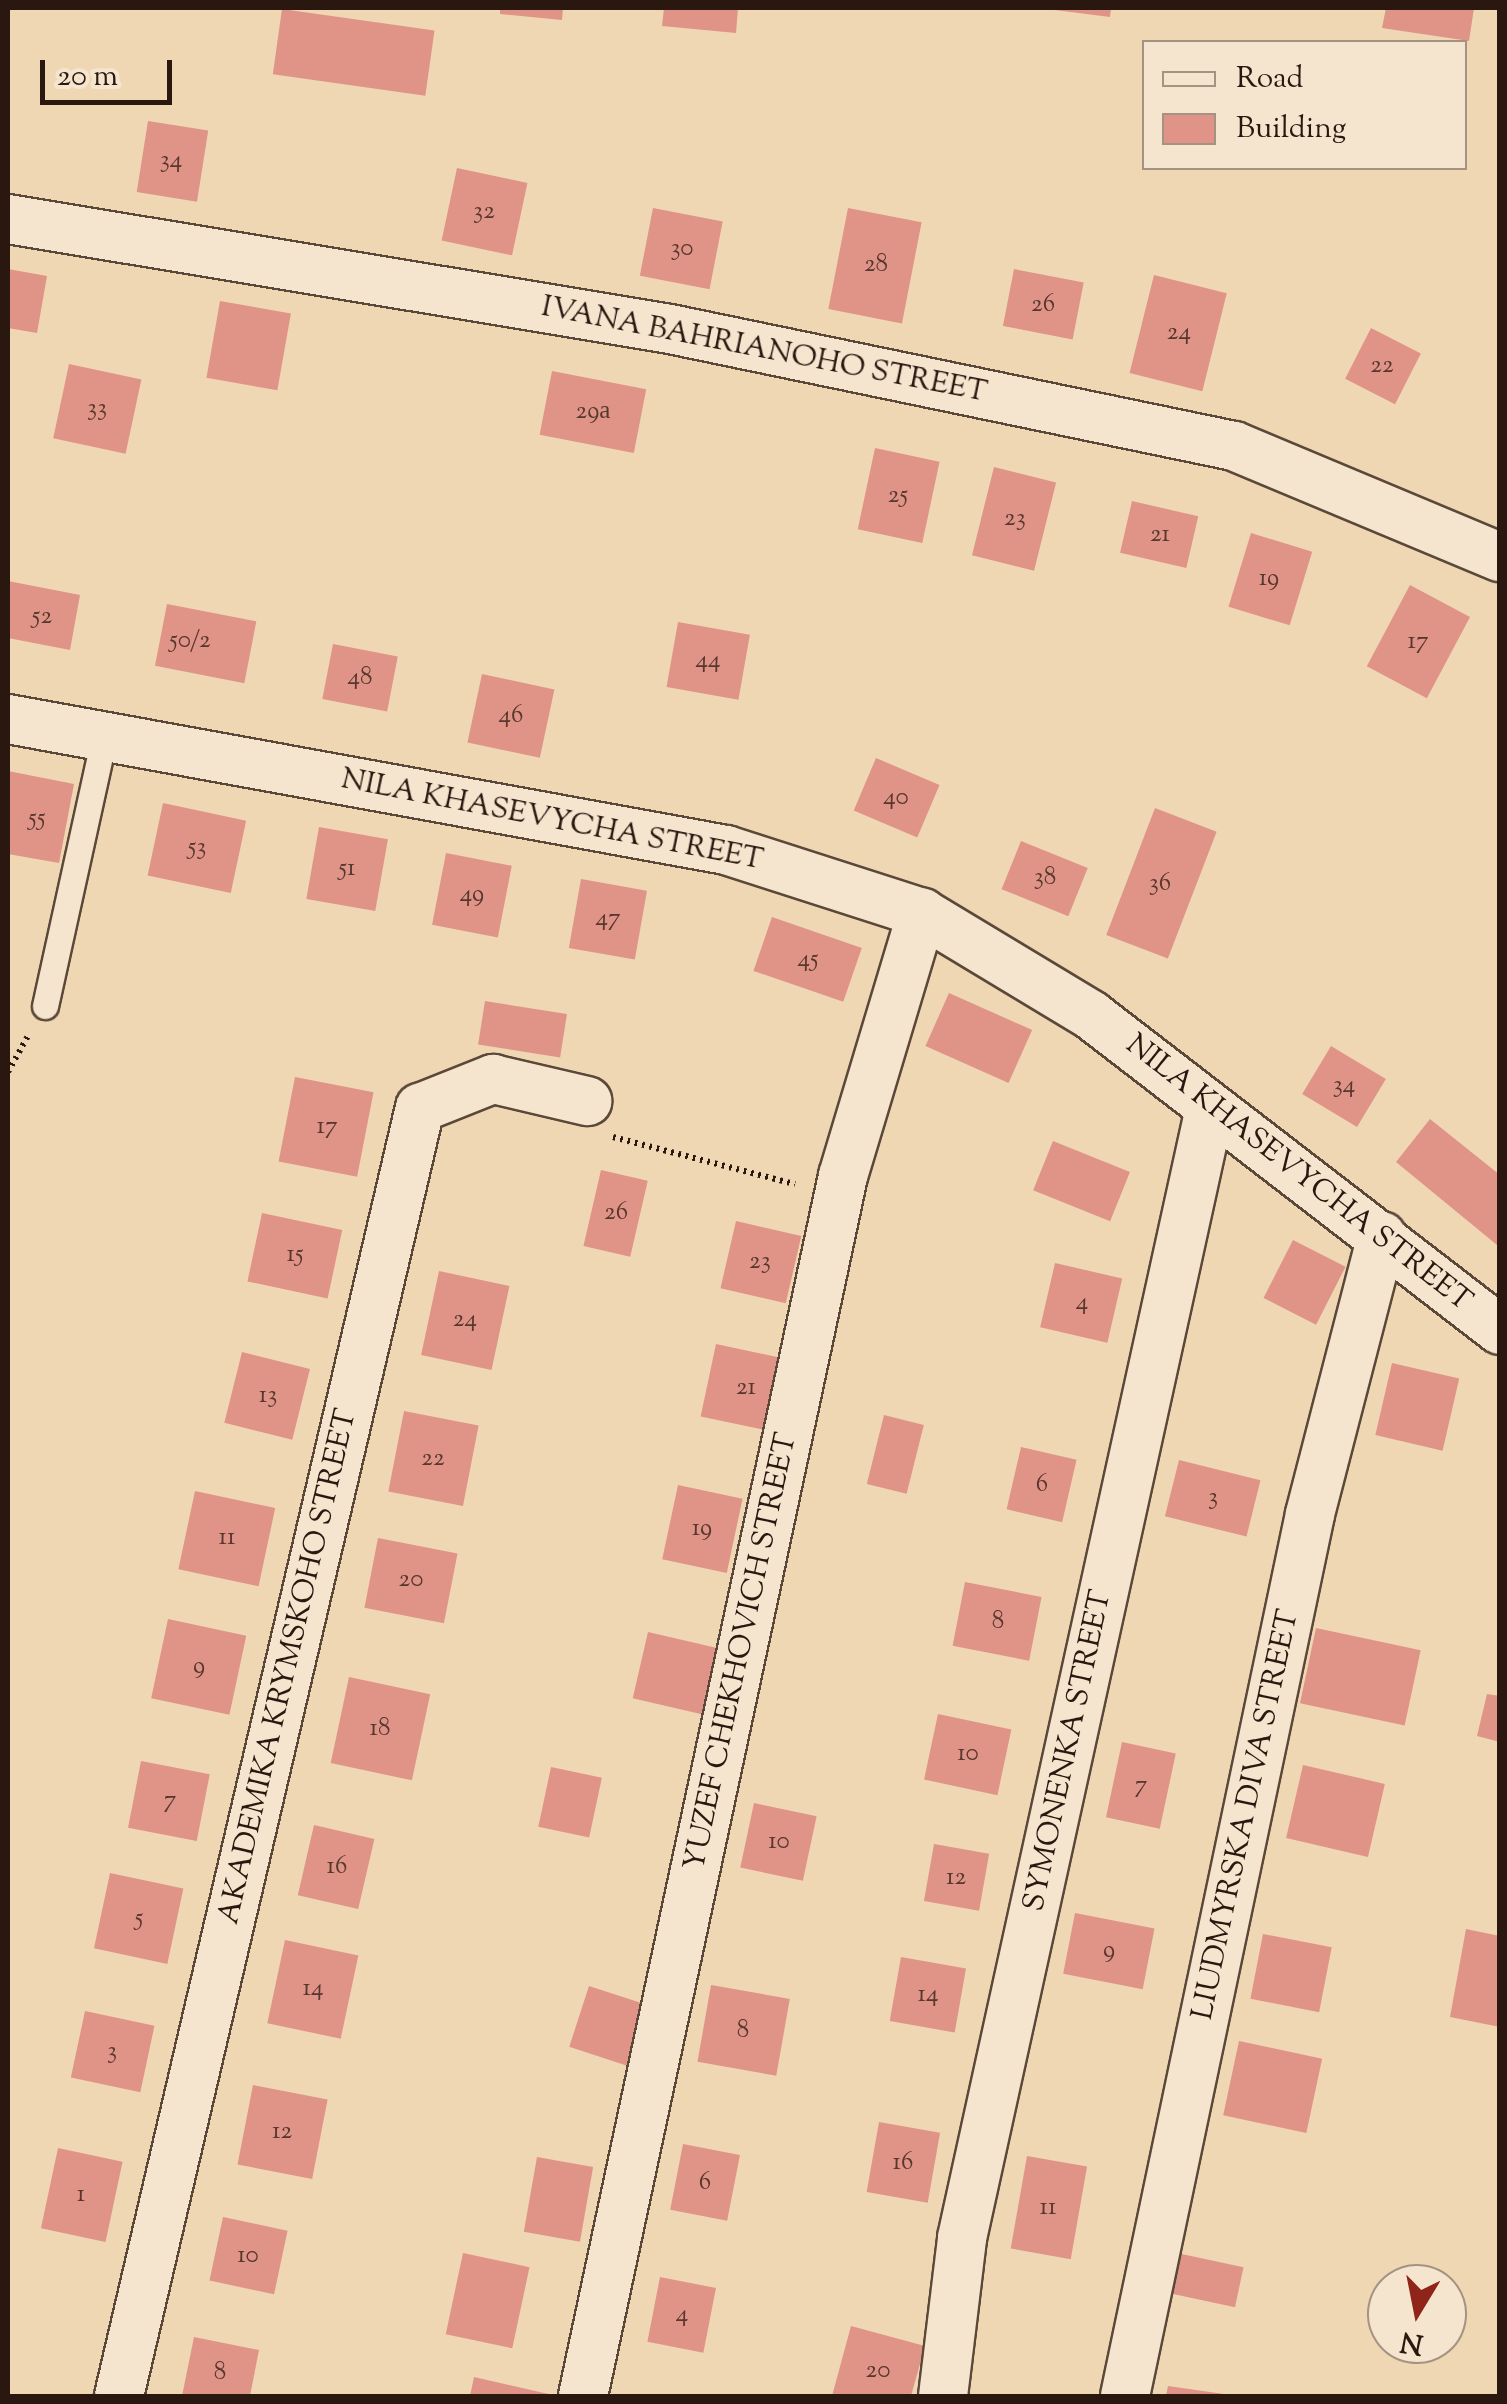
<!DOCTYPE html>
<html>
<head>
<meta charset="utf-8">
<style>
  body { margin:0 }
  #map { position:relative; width:1507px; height:2404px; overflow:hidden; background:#efd7b4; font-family:"Sorts Mill Goudy",serif }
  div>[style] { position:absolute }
  .building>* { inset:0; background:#e09488; transform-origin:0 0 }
  .path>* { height:6px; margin-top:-3px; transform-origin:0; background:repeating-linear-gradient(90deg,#2a1810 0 2.5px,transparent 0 7.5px) }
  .roads { filter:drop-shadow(2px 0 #5b4839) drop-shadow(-2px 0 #5b4839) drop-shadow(0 2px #5b4839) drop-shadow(0 -2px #5b4839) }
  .lane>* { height:25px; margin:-12.5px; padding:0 12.5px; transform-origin:12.5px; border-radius:12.5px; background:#f5e5ce }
  .street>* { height:48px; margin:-24px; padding:0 24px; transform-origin:24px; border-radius:24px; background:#f5e5ce }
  span { translate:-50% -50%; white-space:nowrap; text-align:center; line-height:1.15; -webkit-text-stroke:8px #f5e5ce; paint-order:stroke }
  .number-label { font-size:25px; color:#58372e }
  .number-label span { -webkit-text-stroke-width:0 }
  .street-label { font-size:30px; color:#2a1810 }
  .frame { position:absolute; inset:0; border:10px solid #2a1810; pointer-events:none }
  .legend { position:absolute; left:1142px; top:40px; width:325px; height:130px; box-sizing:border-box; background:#f5e5ce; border:2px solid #a49382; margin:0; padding:12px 18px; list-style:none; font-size:30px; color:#2a1810 }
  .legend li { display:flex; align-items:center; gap:20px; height:50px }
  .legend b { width:50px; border:2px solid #a49382 }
  .north { position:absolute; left:1367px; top:2264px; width:100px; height:100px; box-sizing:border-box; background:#f5e5ce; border:2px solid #a49382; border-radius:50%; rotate:190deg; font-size:28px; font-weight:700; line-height:40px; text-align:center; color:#2a1810 }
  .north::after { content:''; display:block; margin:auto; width:35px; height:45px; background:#8f2418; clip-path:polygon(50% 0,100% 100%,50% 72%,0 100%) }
  .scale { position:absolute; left:40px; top:60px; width:132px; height:45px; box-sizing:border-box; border:5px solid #2a1810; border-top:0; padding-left:12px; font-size:30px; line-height:35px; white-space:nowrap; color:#2a1810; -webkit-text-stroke:8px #f5e5ce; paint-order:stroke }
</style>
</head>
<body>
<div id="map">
  <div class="building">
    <div style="clip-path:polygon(500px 8px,563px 8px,562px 20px,500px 14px)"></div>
    <div style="clip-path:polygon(664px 8px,738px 8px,736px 33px,662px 26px)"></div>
    <div style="clip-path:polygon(1039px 8px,1111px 8px,1110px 17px)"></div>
    <div style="clip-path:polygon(1386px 8px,1474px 8px,1469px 41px,1382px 28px)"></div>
    <div style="left:282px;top:9px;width:154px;height:66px;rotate:8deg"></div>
    <div style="left:148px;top:121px;width:61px;height:72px;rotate:9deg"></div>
    <div style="left:457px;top:168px;width:72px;height:74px;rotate:12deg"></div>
    <div style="left:653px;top:208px;width:71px;height:69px;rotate:11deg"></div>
    <div style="left:848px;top:208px;width:75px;height:103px;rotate:11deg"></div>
    <div style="clip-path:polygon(8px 269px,47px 276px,37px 333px,8px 328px)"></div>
    <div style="left:1014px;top:269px;width:71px;height:58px;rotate:11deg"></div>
    <div style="left:1154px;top:275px;width:75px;height:101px;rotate:14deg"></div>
    <div style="left:220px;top:301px;width:72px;height:78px;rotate:10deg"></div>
    <div style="left:1371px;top:328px;width:56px;height:57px;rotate:27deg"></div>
    <div style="left:69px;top:364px;width:74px;height:76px;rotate:12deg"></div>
    <div style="left:552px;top:371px;width:96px;height:65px;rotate:11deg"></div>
    <div style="left:875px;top:448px;width:66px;height:83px;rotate:12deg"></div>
    <div style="left:994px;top:467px;width:64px;height:91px;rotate:14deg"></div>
    <div style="left:1132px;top:501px;width:68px;height:53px;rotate:13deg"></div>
    <div style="left:1251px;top:533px;width:64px;height:77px;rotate:17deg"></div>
    <div style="clip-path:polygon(8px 581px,80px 595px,70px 650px,8px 638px)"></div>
    <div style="left:1410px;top:585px;width:68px;height:92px;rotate:28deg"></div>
    <div style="left:167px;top:604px;width:91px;height:63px;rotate:11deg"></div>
    <div style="left:678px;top:622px;width:73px;height:66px;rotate:10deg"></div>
    <div style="left:333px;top:644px;width:66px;height:56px;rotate:11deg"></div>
    <div style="left:482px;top:674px;width:74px;height:70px;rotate:12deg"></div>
    <div style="left:876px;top:758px;width:69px;height:57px;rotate:23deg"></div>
    <div style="clip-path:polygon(8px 771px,74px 784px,59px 863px,8px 854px)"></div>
    <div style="left:163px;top:803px;width:85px;height:74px;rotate:12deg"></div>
    <div style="left:1155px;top:808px;width:66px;height:136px;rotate:21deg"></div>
    <div style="left:319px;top:827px;width:70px;height:73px;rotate:10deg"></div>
    <div style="left:1021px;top:841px;width:72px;height:52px;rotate:22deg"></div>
    <div style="left:446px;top:853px;width:67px;height:73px;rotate:11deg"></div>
    <div style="left:581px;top:879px;width:67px;height:70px;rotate:10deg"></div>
    <div style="left:772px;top:917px;width:95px;height:57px;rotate:19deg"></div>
    <div style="left:949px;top:993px;width:91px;height:58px;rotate:24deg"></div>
    <div style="left:485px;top:1001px;width:83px;height:44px;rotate:9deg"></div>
    <div style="left:1331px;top:1046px;width:64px;height:56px;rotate:31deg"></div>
    <div style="left:295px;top:1077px;width:80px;height:86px;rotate:11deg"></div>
    <div style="clip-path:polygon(1430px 1119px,1500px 1175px,1497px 1245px,1396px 1162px)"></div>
    <div style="left:1053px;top:1141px;width:83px;height:53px;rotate:22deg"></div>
    <div style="left:601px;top:1170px;width:48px;height:78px;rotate:13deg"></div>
    <div style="left:262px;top:1213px;width:82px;height:70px;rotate:12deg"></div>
    <div style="left:736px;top:1221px;width:67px;height:69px;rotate:13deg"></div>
    <div style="left:1293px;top:1240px;width:59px;height:65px;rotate:27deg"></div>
    <div style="left:1055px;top:1263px;width:69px;height:66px;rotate:13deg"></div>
    <div style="left:439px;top:1271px;width:72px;height:86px;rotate:12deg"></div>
    <div style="left:716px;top:1344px;width:77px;height:74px;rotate:12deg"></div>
    <div style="left:242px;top:1352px;width:70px;height:73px;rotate:14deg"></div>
    <div style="left:1392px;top:1363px;width:69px;height:74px;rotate:13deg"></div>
    <div style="left:404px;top:1411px;width:76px;height:82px;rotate:11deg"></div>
    <div style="left:884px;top:1415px;width:41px;height:71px;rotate:14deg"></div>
    <div style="left:1021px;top:1447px;width:57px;height:64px;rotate:13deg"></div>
    <div style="left:1179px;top:1460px;width:84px;height:58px;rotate:14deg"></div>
    <div style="left:678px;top:1485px;width:66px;height:76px;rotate:12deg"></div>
    <div style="left:195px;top:1491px;width:82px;height:80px;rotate:12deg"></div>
    <div style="left:378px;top:1538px;width:81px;height:71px;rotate:11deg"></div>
    <div style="left:965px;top:1582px;width:78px;height:65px;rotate:11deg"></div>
    <div style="left:168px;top:1619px;width:80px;height:81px;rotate:12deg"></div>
    <div style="left:1316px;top:1628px;width:107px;height:77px;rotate:12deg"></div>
    <div style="left:648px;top:1632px;width:72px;height:68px;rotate:13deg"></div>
    <div style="left:349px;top:1677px;width:83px;height:88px;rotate:12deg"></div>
    <div style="clip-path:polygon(1487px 1694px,1500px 1696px,1500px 1742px,1477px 1736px)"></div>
    <div style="left:938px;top:1714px;width:75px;height:67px;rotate:12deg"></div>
    <div style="left:1122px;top:1742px;width:55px;height:77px;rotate:12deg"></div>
    <div style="left:141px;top:1761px;width:70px;height:68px;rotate:11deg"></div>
    <div style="left:1303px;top:1765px;width:84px;height:75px;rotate:13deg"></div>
    <div style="left:551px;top:1767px;width:52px;height:61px;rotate:12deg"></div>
    <div style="left:754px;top:1803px;width:64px;height:66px;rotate:12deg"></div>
    <div style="left:314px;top:1825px;width:62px;height:72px;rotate:13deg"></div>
    <div style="left:934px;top:1844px;width:56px;height:58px;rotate:10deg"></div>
    <div style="left:110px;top:1873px;width:75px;height:77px;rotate:12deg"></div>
    <div style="left:1075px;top:1913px;width:81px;height:62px;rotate:11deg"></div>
    <div style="clip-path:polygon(1466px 1929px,1500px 1936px,1500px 2027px,1450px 2017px)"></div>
    <div style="left:1263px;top:1934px;width:70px;height:66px;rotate:11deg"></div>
    <div style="left:285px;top:1940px;width:75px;height:85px;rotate:12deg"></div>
    <div style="left:901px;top:1957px;width:66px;height:65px;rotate:10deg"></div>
    <div style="left:711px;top:1985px;width:80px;height:78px;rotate:10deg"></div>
    <div style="left:589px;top:1986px;width:64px;height:64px;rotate:18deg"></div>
    <div style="left:85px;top:2011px;width:71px;height:68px;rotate:12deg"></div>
    <div style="left:1239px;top:2041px;width:85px;height:76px;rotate:12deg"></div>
    <div style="left:253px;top:2085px;width:76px;height:81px;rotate:11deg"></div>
    <div style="left:879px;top:2122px;width:62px;height:71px;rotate:10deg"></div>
    <div style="left:683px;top:2144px;width:58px;height:67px;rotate:11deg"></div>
    <div style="left:58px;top:2148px;width:66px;height:82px;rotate:12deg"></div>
    <div style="left:1027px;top:2156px;width:61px;height:94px;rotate:10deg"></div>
    <div style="left:537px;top:2157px;width:57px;height:76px;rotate:10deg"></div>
    <div style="left:223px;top:2217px;width:66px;height:65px;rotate:12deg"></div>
    <div style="left:463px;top:2253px;width:68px;height:83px;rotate:12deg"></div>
    <div style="left:1177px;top:2253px;width:68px;height:41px;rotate:12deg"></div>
    <div style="left:660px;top:2277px;width:57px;height:66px;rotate:11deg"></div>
    <div style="clip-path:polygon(851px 2326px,925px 2346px,911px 2396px,832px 2396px)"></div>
    <div style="clip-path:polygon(194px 2337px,259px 2350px,250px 2396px,182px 2396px)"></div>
    <div style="clip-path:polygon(474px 2377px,553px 2395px,553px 2396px,470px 2396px)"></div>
    <div style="clip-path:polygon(1168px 2386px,1224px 2394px,1224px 2396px,1166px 2396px)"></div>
  </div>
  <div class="path">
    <div style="left:8px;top:1072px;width:43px;rotate:-61.1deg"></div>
    <div style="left:613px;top:1137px;width:188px;rotate:14.5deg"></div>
  </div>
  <div class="roads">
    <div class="lane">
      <div style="left:45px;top:1006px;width:279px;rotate:-77.6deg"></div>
    </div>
    <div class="street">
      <div style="left:8px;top:219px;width:671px;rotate:9.43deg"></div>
      <div style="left:670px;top:329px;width:576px;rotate:11.72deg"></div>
      <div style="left:1234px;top:446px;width:288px;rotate:22.7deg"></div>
      <div style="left:8px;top:719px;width:730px;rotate:10.34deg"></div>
      <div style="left:726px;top:850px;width:206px;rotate:17.8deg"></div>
      <div style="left:922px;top:913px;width:197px;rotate:31.1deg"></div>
      <div style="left:1091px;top:1015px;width:516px;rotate:37.6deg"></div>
      <div style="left:119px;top:2396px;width:1323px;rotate:-76.85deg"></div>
      <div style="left:420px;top:1108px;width:79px;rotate:-21.7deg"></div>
      <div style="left:493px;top:1079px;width:97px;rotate:13.2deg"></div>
      <div style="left:583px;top:2396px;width:1247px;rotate:-77.97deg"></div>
      <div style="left:843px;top:1176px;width:275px;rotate:-73.3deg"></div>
      <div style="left:943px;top:2396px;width:159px;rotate:-83.1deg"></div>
      <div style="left:962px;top:2238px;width:1157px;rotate:-77.62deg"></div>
      <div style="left:1125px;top:2396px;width:901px;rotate:-78.15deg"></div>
      <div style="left:1310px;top:1514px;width:287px;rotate:-75.5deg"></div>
    </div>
  </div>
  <div class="number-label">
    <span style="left:171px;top:161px">34</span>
    <span style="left:484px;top:212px">32</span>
    <span style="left:682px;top:249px">30</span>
    <span style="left:876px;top:265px">28</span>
    <span style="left:1043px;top:305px">26</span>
    <span style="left:1179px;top:333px">24</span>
    <span style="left:1382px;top:366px">22</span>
    <span style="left:97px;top:409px">33</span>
    <span style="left:593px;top:412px">29а</span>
    <span style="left:898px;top:496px">25</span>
    <span style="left:1015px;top:519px">23</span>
    <span style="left:1160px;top:535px">21</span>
    <span style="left:1269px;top:579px">19</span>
    <span style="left:42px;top:617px">52</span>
    <span style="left:190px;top:641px">50/2</span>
    <span style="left:1418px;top:642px">17</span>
    <span style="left:708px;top:661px">44</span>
    <span style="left:360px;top:678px">48</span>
    <span style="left:511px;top:716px">46</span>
    <span style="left:896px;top:798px">40</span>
    <span style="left:37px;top:819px">55</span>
    <span style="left:197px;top:848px">53</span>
    <span style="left:347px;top:869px">51</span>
    <span style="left:1045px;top:878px">38</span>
    <span style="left:1160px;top:884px">36</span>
    <span style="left:472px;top:895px">49</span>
    <span style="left:608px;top:919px">47</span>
    <span style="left:808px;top:960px">45</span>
    <span style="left:1344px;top:1086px">34</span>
    <span style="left:327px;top:1127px">17</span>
    <span style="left:616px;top:1213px">26</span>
    <span style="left:295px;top:1255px">15</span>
    <span style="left:760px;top:1262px">23</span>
    <span style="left:1082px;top:1303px">4</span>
    <span style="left:465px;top:1320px">24</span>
    <span style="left:746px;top:1388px">21</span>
    <span style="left:268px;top:1396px">13</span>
    <span style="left:433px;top:1459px">22</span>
    <span style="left:1042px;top:1485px">6</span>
    <span style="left:1213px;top:1498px">3</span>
    <span style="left:702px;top:1529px">19</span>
    <span style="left:227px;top:1538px">11</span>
    <span style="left:411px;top:1580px">20</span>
    <span style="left:998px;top:1622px">8</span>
    <span style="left:199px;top:1667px">9</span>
    <span style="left:380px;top:1729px">18</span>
    <span style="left:968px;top:1754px">10</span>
    <span style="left:1141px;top:1786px">7</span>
    <span style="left:170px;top:1801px">7</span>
    <span style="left:779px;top:1842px">10</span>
    <span style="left:337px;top:1867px">16</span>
    <span style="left:956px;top:1878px">12</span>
    <span style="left:139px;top:1919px">5</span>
    <span style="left:1109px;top:1951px">9</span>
    <span style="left:313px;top:1989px">14</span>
    <span style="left:928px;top:1995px">14</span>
    <span style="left:743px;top:2031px">8</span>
    <span style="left:112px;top:2052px">3</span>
    <span style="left:282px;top:2132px">12</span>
    <span style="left:903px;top:2163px">16</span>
    <span style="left:705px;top:2183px">6</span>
    <span style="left:81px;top:2195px">1</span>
    <span style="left:1048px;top:2208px">11</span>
    <span style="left:248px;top:2256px">10</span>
    <span style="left:682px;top:2315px">4</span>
    <span style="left:878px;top:2371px">20</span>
    <span style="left:220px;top:2373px">8</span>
  </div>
  <div class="street-label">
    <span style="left:764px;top:351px;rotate:11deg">IVANA BAHRIANOHO STREET</span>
    <span style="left:552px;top:821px;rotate:11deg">NILA KHASEVYCHA STREET</span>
    <span style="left:1298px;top:1174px;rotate:38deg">NILA KHASEVYCHA STREET</span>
    <span style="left:742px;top:1652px;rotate:-78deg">YUZEF CHEKHOVICH STREET</span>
    <span style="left:289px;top:1667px;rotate:-77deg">AKADEMIKA KRYMSKOHO STREET</span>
    <span style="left:1069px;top:1751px;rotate:-78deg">SYMONENKA STREET</span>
    <span style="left:1247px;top:1815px;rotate:-78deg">LIUDMYRSKA DIVA STREET</span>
  </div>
  <div class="frame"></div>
  <ul class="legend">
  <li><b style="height:12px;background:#f5e5ce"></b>Road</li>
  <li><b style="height:28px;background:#e09488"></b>Building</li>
  </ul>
  <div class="north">N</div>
  <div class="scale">20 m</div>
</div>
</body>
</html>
